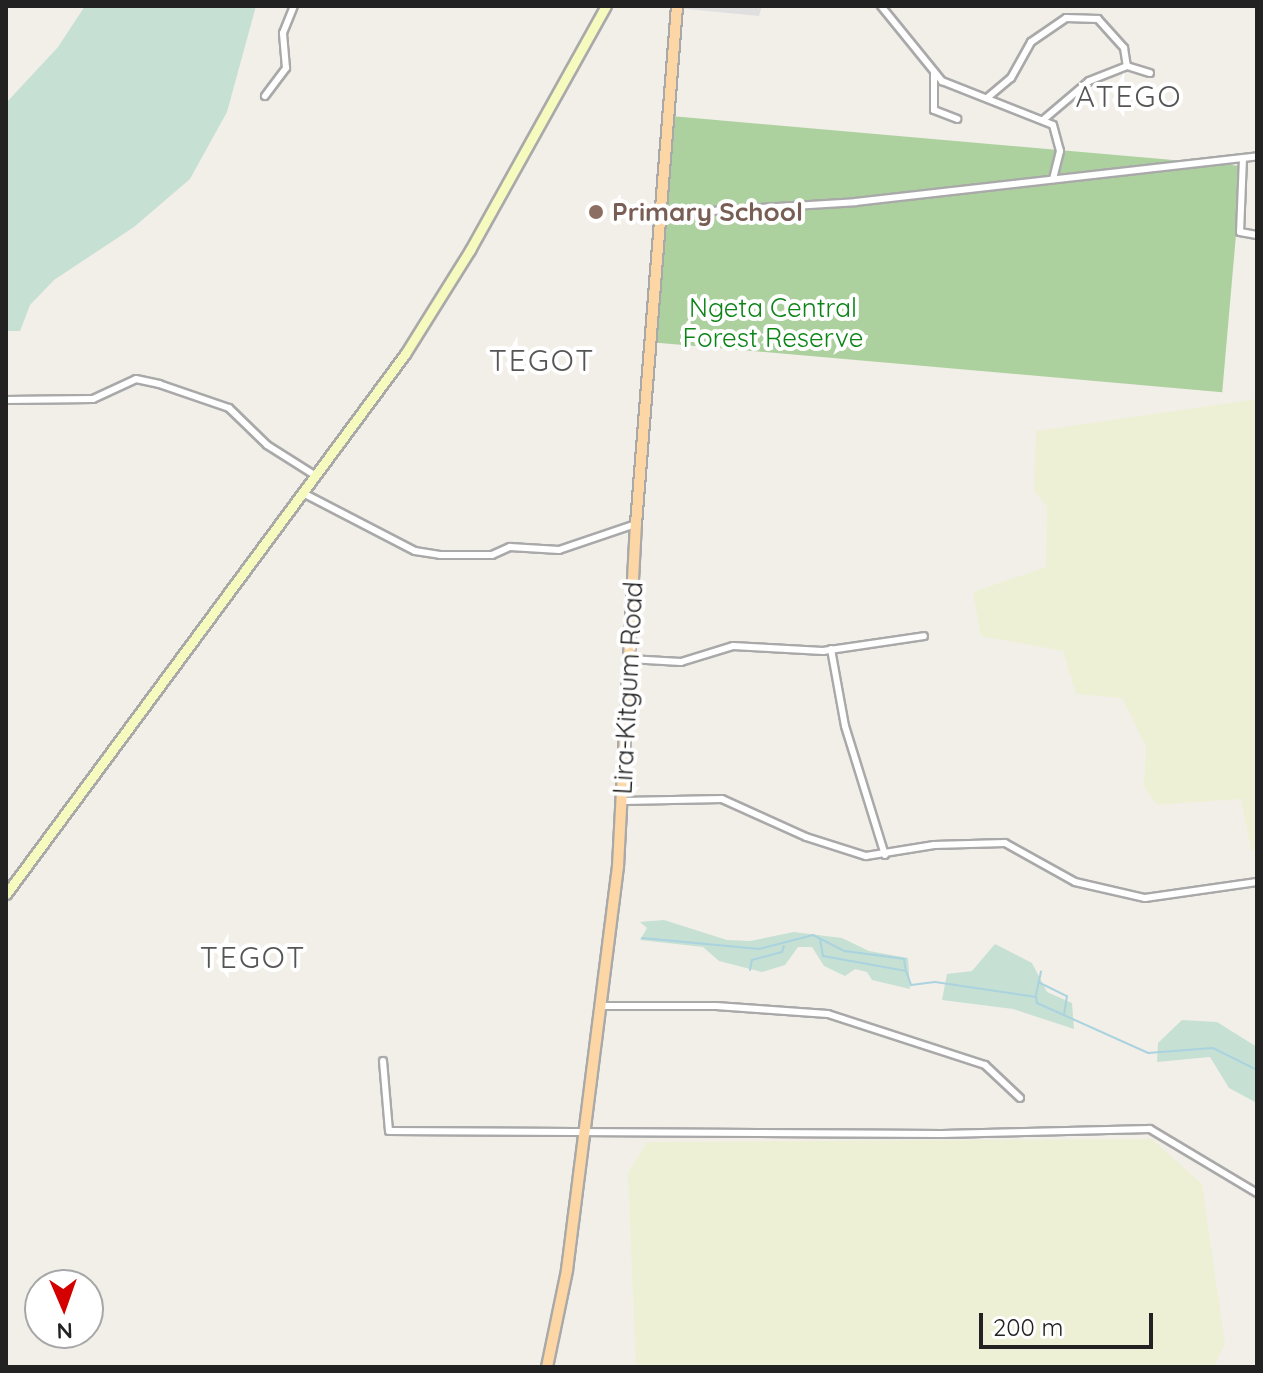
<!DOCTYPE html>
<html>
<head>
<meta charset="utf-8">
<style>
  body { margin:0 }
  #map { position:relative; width:1263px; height:1373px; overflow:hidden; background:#f2efe9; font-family:Quicksand,sans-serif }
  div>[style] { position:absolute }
  .residential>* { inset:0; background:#e0dfdf }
  .farmland>* { inset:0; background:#eef0d5 }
  .forest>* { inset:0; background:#add19e; transform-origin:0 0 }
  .wetland>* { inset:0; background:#c6e0d4 }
  .stream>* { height:2px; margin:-1px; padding:0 1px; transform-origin:1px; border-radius:1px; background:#aad3df }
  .roads { filter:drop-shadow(2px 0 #a9a9a9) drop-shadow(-2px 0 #a9a9a9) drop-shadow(0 2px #a9a9a9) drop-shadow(0 -2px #a9a9a9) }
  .street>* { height:6px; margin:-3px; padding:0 3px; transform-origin:3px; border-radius:3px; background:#fff }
  .secondary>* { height:9px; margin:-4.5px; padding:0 4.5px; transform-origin:4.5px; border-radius:4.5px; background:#f7fabf }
  .primary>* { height:10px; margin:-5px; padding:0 5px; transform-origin:5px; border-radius:5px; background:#fcd6a4 }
  .dots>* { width:22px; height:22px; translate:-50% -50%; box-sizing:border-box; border:4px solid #fff; border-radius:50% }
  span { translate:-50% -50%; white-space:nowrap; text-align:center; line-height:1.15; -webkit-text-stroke:8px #fff; paint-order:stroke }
  .education-label { font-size:26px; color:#785e54; font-weight:700 }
  .left { translate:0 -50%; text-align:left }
  .park-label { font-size:26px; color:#0c8416 }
  .street-label { font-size:26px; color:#222 }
  .quarter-label { font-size:30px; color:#555; letter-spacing:2px }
  .frame { position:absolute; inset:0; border:8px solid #222; pointer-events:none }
  .north { position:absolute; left:24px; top:1269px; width:80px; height:80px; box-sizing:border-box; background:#fff; border:2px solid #a7a7a7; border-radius:50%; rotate:178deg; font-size:22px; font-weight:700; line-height:32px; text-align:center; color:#222 }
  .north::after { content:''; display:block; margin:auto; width:28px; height:36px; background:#d40000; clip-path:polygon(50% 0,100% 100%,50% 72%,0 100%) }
  .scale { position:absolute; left:979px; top:1313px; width:174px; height:36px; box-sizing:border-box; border:4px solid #222; border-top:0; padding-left:10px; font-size:24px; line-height:28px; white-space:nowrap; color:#222; -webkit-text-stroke:6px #fff; paint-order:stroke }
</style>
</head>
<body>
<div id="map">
  <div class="residential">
    <div style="clip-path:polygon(657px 6px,762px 6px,759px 16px)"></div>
  </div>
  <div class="farmland">
    <div style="clip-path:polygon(1257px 399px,1257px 850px,1251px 850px,1241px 799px,1157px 805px,1144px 787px,1146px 747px,1122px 698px,1076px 694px,1063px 651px,981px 636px,973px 592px,1046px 567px,1047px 506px,1034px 492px,1036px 431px)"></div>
    <div style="clip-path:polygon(1152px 1139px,1202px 1184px,1225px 1344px,1214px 1367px,636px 1367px,628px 1173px,647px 1142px)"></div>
  </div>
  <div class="forest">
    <div style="left:1242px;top:166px;width:227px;height:576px;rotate:95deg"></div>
  </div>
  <div class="wetland">
    <div style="clip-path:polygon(85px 6px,256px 6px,227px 112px,190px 179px,134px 227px,54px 280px,30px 305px,20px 331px,6px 331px,6px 103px,58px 47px)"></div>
    <div style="clip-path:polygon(664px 920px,727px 940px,750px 941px,794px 932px,842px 938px,869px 951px,908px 958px,910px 989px,872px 980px,867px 972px,855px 969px,845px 976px,824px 966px,812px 947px,798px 947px,785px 965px,762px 972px,719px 961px,703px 947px,640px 940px,647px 928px,640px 922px)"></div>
    <div style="clip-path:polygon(995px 944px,1032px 963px,1047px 992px,1072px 1003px,1074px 1029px,1013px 1009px,942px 1000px,947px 974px,972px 971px)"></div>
    <div style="clip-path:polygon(1182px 1020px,1217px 1022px,1257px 1047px,1257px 1103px,1229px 1088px,1210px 1057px,1157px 1062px,1158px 1043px)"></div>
  </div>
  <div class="stream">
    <div style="left:642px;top:938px;width:118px;rotate:5.4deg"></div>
    <div style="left:759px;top:949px;width:56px;rotate:-14.5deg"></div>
    <div style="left:813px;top:935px;width:36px;rotate:27deg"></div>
    <div style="left:845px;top:951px;width:60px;rotate:7.7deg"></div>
    <div style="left:904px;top:959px;width:12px;rotate:81deg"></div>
    <div style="left:820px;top:939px;width:17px;rotate:80deg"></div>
    <div style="left:823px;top:956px;width:84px;rotate:10.2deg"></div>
    <div style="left:906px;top:971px;width:15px;rotate:70deg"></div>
    <div style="left:911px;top:985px;width:24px;rotate:-7deg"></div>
    <div style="left:935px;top:982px;width:102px;rotate:8.4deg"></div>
    <div style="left:1036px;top:997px;width:6px;rotate:81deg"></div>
    <div style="left:1037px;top:1003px;width:122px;rotate:24.2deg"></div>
    <div style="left:1148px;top:1053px;width:65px;rotate:-4.4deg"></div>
    <div style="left:1213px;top:1048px;width:49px;rotate:26.6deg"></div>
    <div style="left:750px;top:970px;width:10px;rotate:-79deg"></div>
    <div style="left:752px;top:960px;width:31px;rotate:-15deg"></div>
    <div style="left:782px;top:952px;width:6px;rotate:-72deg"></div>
    <div style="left:1038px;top:982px;width:32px;rotate:26deg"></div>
    <div style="left:1067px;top:996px;width:18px;rotate:99deg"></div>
    <div style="left:1036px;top:995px;width:24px;rotate:-78deg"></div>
  </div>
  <div class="roads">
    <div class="street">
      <div style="left:881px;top:6px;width:97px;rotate:50.9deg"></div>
      <div style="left:942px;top:81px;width:119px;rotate:21.6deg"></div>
      <div style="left:1053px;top:125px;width:27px;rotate:75deg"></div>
      <div style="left:1060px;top:151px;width:29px;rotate:104deg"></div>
      <div style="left:934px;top:72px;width:38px;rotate:90deg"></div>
      <div style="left:934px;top:110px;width:25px;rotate:21deg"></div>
      <div style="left:265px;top:96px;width:35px;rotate:-53deg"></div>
      <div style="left:286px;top:68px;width:35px;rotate:-95deg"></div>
      <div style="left:283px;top:33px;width:29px;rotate:-68deg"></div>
      <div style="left:987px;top:98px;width:31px;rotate:-40deg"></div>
      <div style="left:1011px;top:78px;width:41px;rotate:-60.9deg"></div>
      <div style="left:1031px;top:42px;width:42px;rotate:-34.4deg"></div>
      <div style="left:1066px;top:18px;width:32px;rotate:2deg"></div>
      <div style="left:1098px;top:19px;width:39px;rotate:48deg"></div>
      <div style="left:1124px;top:48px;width:18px;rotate:81deg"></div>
      <div style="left:1043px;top:120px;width:60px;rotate:-40.3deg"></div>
      <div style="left:1089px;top:81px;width:41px;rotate:-21.5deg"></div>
      <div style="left:1127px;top:66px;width:24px;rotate:17deg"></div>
      <div style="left:1243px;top:158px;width:74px;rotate:92.3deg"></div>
      <div style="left:1240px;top:232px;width:17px;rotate:10deg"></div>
      <div style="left:661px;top:214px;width:195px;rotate:-3.5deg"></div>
      <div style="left:856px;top:202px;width:404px;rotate:-6.5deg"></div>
      <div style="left:6px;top:400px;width:87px;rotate:-0.7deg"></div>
      <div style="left:93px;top:399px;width:47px;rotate:-24.9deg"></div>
      <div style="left:136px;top:379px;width:24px;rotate:12deg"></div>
      <div style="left:159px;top:384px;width:74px;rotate:18.9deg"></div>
      <div style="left:229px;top:408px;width:53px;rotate:44.2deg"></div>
      <div style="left:267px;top:445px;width:58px;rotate:32.3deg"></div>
      <div style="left:303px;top:493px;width:126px;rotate:27.4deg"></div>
      <div style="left:415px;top:551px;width:25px;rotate:9deg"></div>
      <div style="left:440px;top:555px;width:52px"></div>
      <div style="left:492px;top:555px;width:20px;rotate:-24deg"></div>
      <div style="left:510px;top:547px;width:49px;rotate:3.5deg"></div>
      <div style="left:559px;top:550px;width:81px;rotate:-18.7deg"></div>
      <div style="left:831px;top:649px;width:78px;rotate:79.7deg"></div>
      <div style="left:845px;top:726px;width:135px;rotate:72.8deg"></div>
      <div style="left:629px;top:659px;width:52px;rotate:3.3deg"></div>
      <div style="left:681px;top:662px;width:54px;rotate:-17.1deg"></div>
      <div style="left:733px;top:646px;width:90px;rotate:3.2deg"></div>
      <div style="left:823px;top:651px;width:102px;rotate:-8.4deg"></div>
      <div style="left:623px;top:801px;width:99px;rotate:-1.2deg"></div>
      <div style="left:722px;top:799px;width:92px;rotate:24.3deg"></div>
      <div style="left:806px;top:837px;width:63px;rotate:17.6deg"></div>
      <div style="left:866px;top:856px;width:69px;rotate:-9.2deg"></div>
      <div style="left:934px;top:845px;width:71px;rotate:-1.6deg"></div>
      <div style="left:1005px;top:843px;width:80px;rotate:29.1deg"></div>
      <div style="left:1075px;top:882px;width:72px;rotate:12.9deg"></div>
      <div style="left:1145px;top:898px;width:113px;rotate:-8.1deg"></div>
      <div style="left:601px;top:1006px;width:115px"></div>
      <div style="left:716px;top:1006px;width:112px;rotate:4.1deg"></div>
      <div style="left:828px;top:1014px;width:165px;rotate:18deg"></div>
      <div style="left:985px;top:1065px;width:48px;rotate:43.3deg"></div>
      <div style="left:383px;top:1061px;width:70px;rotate:85.1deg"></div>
      <div style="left:389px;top:1131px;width:553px;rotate:0.31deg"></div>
      <div style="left:942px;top:1134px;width:208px;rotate:-1.4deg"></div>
      <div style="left:1150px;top:1129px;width:125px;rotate:30.9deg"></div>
    </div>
    <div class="secondary">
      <div style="left:6px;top:894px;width:671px;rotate:-53.54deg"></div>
      <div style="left:405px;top:354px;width:123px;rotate:-58deg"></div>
      <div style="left:470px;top:250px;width:279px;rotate:-60.9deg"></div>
    </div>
    <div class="primary">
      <div style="left:547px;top:1367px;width:99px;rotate:-78.3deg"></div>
      <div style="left:567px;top:1270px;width:407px;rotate:-82.8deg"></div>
      <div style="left:618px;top:866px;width:342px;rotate:-87deg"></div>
      <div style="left:636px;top:524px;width:520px;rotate:-85.47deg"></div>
    </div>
  </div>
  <div class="dots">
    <div style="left:596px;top:212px;background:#8d6e63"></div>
  </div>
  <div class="education-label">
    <span class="left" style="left:612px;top:212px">Primary School</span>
  </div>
  <div class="park-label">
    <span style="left:773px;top:323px">Ngeta Central<br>Forest Reserve</span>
  </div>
  <div class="street-label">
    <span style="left:628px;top:688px;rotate:-87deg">Lira-Kitgum Road</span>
  </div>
  <div class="quarter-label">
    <span style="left:1129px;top:96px">ATEGO</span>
    <span style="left:542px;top:360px">TEGOT</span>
    <span style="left:253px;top:957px">TEGOT</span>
  </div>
  <div class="frame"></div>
  <div class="north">N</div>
  <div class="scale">200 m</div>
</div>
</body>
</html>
